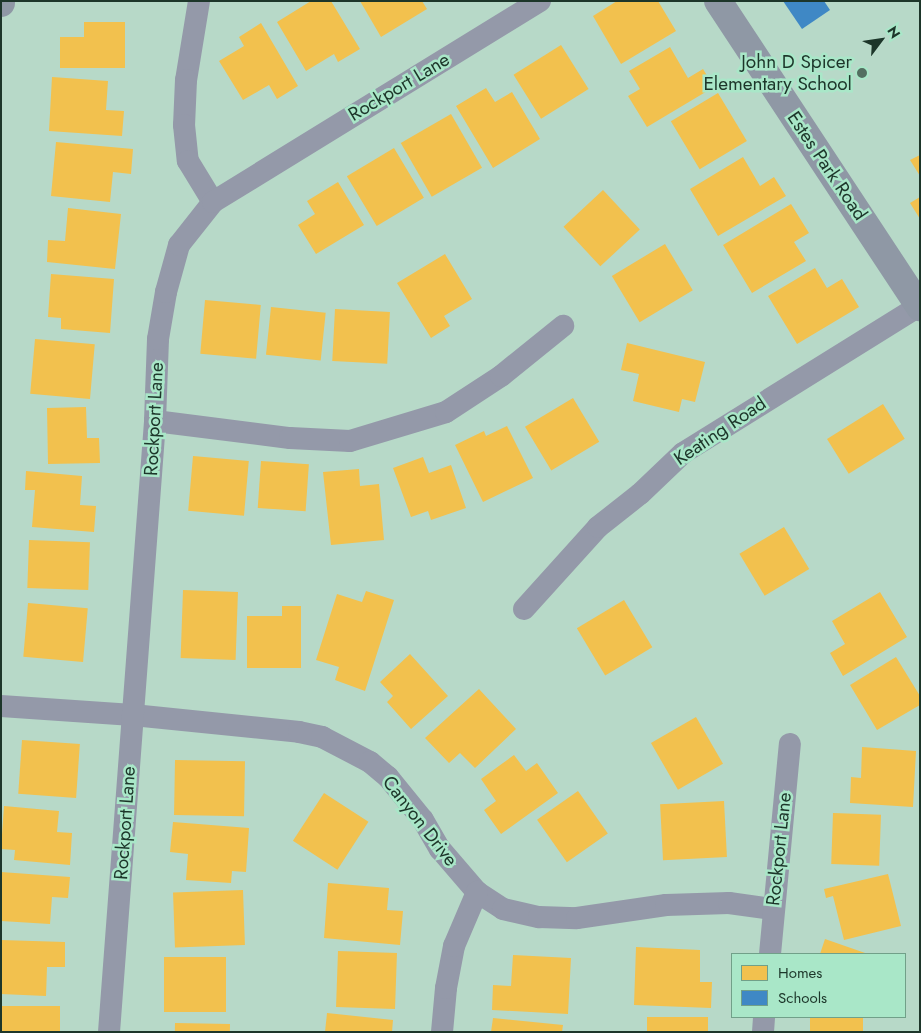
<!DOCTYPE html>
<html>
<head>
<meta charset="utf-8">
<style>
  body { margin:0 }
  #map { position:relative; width:921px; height:1033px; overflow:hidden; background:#b7d9c8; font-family:Jost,sans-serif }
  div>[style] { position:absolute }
  .homes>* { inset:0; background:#f2c14e; transform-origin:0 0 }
  .schools>* { inset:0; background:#3f88c5 }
  .street>* { height:22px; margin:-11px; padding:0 11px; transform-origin:11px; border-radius:11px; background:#9499a9 }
  .secondary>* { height:28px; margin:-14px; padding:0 14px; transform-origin:14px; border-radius:14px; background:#8f98a5 }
  .dots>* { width:14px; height:14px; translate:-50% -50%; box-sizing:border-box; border:2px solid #a9e7c8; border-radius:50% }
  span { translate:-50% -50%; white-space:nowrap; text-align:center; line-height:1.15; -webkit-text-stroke:5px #a9e7c8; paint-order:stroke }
  .poi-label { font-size:19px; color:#1d362a }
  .right { translate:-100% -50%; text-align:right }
  .street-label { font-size:19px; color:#1d362a }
  .frame { position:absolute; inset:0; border:2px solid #1d362a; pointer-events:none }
  .legend { position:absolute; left:731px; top:953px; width:175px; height:65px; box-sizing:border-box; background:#a9e7c8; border:1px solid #71a089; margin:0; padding:6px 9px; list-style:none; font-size:15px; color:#1d362a }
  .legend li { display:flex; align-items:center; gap:10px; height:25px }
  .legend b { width:25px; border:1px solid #71a089 }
  .north { position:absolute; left:856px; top:15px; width:50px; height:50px; -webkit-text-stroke:4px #a9e7c8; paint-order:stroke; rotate:59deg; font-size:14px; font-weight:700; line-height:20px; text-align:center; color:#1d362a }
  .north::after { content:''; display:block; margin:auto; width:18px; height:22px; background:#1d362a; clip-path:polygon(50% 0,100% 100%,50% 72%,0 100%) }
</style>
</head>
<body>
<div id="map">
  <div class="homes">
    <div style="clip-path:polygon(311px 1px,331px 1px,360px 49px,338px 62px,334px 54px,306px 71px,277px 22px)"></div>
    <div style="clip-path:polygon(360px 1px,422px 1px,427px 9px,381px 37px)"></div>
    <div style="clip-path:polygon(617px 1px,658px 1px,676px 31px,621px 64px,593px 16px)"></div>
    <div style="clip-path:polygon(84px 22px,125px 22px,125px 68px,60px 68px,60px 37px,84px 37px)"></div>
    <div style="clip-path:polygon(261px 23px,298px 86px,277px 99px,269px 85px,243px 100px,219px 61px,244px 46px,239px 37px)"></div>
    <div style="left:561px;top:45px;width:52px;height:56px;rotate:58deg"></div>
    <div style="clip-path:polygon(670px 47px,688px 78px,703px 69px,714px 87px,647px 127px,628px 96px,640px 89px,629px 71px)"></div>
    <div style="clip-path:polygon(52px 77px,108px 81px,106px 110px,124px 111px,122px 136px,49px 131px)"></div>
    <div style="clip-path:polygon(486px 88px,495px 102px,512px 92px,540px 139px,493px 168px,456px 106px)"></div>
    <div style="left:718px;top:93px;width:56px;height:55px;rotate:59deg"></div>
    <div style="left:451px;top:114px;width:62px;height:58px;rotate:60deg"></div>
    <div style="clip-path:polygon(56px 142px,133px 149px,131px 174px,113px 172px,110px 202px,51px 196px)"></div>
    <div style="left:394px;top:148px;width:58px;height:55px;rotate:59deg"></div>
    <div style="clip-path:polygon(920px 155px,920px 176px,910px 160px)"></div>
    <div style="clip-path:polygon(743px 157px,760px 186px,774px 177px,786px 196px,718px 236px,690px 189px)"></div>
    <div style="clip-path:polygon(338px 182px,364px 225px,316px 254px,298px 225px,315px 214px,307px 201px)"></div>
    <div style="left:603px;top:190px;width:54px;height:54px;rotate:47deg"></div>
    <div style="clip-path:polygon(920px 197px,920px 219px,910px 203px)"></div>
    <div style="clip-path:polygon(791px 204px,809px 233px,794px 242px,806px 261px,752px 293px,723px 245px)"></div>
    <div style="clip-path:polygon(68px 208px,121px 214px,115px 269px,47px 262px,48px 240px,65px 241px)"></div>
    <div style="left:665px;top:244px;width:54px;height:62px;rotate:59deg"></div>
    <div style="clip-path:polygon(445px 254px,472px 299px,444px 316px,450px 326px,431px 338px,397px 283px)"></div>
    <div style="clip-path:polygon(815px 268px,827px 288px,842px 279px,859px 307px,797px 344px,768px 296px)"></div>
    <div style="clip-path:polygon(51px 274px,114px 279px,110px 333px,61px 329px,61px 318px,48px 317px)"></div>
    <div style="left:205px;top:300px;width:56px;height:54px;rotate:5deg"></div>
    <div style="left:271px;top:307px;width:55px;height:48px;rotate:6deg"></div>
    <div style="left:335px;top:309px;width:55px;height:52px;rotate:3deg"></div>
    <div style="left:35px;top:339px;width:60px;height:55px;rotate:5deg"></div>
    <div style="clip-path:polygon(627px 343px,705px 362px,695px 402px,682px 399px,679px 412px,633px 401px,639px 374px,621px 370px)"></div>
    <div style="left:573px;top:398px;width:51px;height:56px;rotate:59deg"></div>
    <div style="left:883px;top:404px;width:41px;height:66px;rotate:58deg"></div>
    <div style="clip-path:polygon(86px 407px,87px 438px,99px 438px,100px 463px,48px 464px,47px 408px)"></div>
    <div style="clip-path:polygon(507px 426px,533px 478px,483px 502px,455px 445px,484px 431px,486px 436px)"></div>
    <div style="left:193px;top:456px;width:56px;height:55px;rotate:5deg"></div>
    <div style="clip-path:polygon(423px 457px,429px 473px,451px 465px,466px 508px,431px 520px,428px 511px,411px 517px,393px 468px)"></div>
    <div style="left:261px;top:461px;width:48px;height:47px;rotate:4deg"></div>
    <div style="clip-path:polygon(359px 469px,360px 486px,379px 484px,384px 540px,331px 545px,323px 472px)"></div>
    <div style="clip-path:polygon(26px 471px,82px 476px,80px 505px,96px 506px,94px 532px,32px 527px,35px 490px,25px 490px)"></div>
    <div style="left:784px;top:527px;width:49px;height:52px;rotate:59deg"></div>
    <div style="left:29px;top:540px;width:61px;height:48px;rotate:2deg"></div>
    <div style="left:183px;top:590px;width:55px;height:68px;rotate:2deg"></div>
    <div style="clip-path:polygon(366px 591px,394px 600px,365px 691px,335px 680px,339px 667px,316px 660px,337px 594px,362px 602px)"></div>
    <div style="clip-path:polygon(880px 592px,907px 637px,843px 676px,830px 653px,845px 644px,832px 621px)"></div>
    <div style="left:624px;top:600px;width:55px;height:55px;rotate:59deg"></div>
    <div style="left:28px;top:603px;width:60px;height:54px;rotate:5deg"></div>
    <div style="clip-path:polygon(282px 606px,301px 606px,301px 668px,247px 668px,247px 616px,282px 616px)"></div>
    <div style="clip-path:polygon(410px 654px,448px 696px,411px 729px,387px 702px,393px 696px,380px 682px)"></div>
    <div style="clip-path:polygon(896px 657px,920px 696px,920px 705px,877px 730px,850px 685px)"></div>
    <div style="clip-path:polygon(479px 689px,516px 729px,475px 768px,460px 753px,449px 763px,425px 738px)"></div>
    <div style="left:696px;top:717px;width:54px;height:52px;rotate:60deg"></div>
    <div style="left:22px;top:740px;width:58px;height:54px;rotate:4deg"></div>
    <div style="clip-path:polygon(862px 747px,916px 751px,913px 807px,850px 803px,851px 777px,861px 778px)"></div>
    <div style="clip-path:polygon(514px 755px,526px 771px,537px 763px,558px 793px,501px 834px,484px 810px,496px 801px,481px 779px)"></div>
    <div style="left:175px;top:760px;width:70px;height:55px;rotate:1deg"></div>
    <div style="left:578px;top:791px;width:52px;height:50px;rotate:55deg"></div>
    <div style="left:324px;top:793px;width:53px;height:57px;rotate:33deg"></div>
    <div style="left:724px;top:801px;width:56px;height:64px;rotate:87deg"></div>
    <div style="clip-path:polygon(4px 806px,59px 811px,57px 832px,72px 833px,70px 865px,14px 860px,15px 850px,1px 849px)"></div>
    <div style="left:833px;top:813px;width:48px;height:51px;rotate:2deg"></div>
    <div style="clip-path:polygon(173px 822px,249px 828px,246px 872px,232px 871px,231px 883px,186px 880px,188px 854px,170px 852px)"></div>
    <div style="clip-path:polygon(1px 872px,70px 877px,68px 898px,52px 897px,50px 924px,1px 921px)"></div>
    <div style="clip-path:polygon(888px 874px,901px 926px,844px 940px,833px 896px,826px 898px,824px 889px)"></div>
    <div style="clip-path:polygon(328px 883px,389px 888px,387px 910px,403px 911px,400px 945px,324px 938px)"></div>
    <div style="left:243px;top:890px;width:55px;height:70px;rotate:88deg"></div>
    <div style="clip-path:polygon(825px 939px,868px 954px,820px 954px)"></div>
    <div style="clip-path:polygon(1px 940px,65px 942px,65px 967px,47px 967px,46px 996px,1px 994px)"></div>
    <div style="clip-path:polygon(636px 947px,700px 950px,700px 982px,712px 982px,711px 1008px,634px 1005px)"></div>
    <div style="left:338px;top:951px;width:59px;height:56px;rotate:2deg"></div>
    <div style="clip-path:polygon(513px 955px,571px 958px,568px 1014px,492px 1010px,493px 985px,511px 986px)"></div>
    <div style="left:164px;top:957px;width:62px;height:55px"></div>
    <div style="left:1px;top:1006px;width:59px;height:26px"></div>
    <div style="clip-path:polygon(327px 1013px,393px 1020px,392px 1032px,325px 1032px)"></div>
    <div style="left:647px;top:1017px;width:61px;height:15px"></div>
    <div style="left:810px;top:1017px;width:53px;height:15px"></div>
    <div style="clip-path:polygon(493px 1018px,563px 1025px,562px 1032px,491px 1032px)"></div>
    <div style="left:175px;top:1023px;width:55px;height:9px;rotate:1deg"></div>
  </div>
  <div class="schools">
    <div style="clip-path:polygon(783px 1px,824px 1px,830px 10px,802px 29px)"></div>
  </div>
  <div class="street">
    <div style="left:199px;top:1px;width:80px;rotate:99.3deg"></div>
    <div style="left:186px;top:80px;width:45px;rotate:92.5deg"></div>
    <div style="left:184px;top:125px;width:36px;rotate:84deg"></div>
    <div style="left:188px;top:161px;width:48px;rotate:58.6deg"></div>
    <div style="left:155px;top:421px;width:136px;rotate:7.2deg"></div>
    <div style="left:290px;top:438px;width:60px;rotate:2.9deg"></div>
    <div style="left:350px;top:441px;width:100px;rotate:-16.8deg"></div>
    <div style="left:446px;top:412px;width:66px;rotate:-33.2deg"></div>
    <div style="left:501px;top:376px;width:80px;rotate:-38.9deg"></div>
    <div style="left:524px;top:609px;width:110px;rotate:-47.9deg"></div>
    <div style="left:598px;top:527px;width:53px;rotate:-38.2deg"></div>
    <div style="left:640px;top:494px;width:59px;rotate:-43.6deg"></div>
    <div style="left:683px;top:453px;width:278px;rotate:-31.9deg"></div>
    <div style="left:1px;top:706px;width:132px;rotate:3.9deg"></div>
    <div style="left:133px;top:715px;width:167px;rotate:5.8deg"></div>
    <div style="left:299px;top:732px;width:24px;rotate:12deg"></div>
    <div style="left:322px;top:737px;width:54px;rotate:27.5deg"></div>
    <div style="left:370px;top:762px;width:23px;rotate:40deg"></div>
    <div style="left:388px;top:777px;width:55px;rotate:50.9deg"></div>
    <div style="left:423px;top:820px;width:34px;rotate:60deg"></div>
    <div style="left:440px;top:849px;width:57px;rotate:49.3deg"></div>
    <div style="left:477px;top:892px;width:31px;rotate:33deg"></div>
    <div style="left:503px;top:909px;width:37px;rotate:13deg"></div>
    <div style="left:539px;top:917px;width:38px;rotate:2deg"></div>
    <div style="left:577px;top:918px;width:90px;rotate:-8.3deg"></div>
    <div style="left:666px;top:905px;width:63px;rotate:-1.8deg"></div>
    <div style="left:729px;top:903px;width:44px;rotate:7.8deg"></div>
    <div style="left:770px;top:954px;width:211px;rotate:-84.6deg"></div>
    <div style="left:109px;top:1032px;width:613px;rotate:-85.69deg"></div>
    <div style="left:155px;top:421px;width:82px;rotate:-87.9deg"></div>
    <div style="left:158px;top:339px;width:48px;rotate:-80.3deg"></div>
    <div style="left:166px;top:292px;width:49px;rotate:-74.5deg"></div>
    <div style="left:179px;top:245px;width:55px;rotate:-51.7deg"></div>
    <div style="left:213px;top:202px;width:384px;rotate:-31.6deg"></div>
    <div style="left:442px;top:1032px;width:44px;rotate:-84.8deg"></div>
    <div style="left:446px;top:988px;width:43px;rotate:-79.2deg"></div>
    <div style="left:454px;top:946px;width:59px;rotate:-66.9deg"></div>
    <div style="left:763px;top:1032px;width:15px;rotate:-86deg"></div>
  </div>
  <div class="secondary">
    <div style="left:718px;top:1px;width:367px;rotate:56.6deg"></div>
    <div style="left:1px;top:3px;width:2px;rotate:-90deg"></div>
  </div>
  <div class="dots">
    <div style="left:862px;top:73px;background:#536f61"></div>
  </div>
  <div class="poi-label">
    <span class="right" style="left:852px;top:73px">John D Spicer<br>Elementary School</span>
  </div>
  <div class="street-label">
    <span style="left:399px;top:87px;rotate:-31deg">Rockport Lane</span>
    <span style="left:827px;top:166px;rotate:56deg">Estes Park Road</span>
    <span style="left:154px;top:419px;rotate:-87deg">Rockport Lane</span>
    <span style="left:720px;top:431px;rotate:-34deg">Keating Road</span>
    <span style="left:420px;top:821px;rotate:52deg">Canyon Drive</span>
    <span style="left:125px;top:823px;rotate:-86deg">Rockport Lane</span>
    <span style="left:779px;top:849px;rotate:-84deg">Rockport Lane</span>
  </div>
  <div class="frame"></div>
  <ul class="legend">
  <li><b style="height:14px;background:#f2c14e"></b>Homes</li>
  <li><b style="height:14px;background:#3f88c5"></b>Schools</li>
  </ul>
  <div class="north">N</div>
</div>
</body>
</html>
